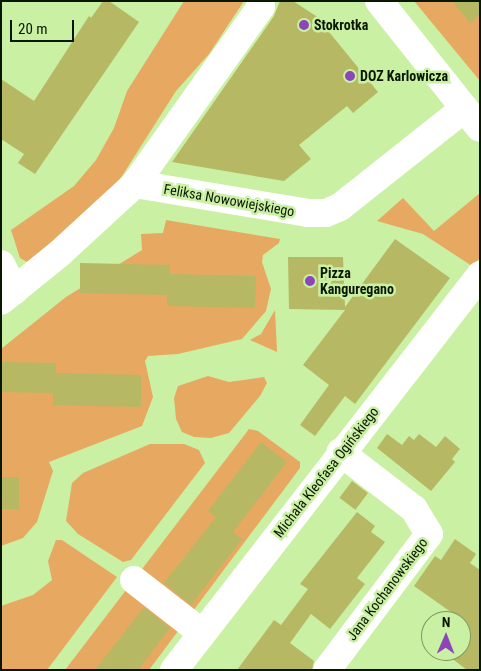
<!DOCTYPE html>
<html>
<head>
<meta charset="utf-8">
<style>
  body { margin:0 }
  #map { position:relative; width:481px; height:671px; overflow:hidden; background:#caf0a3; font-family:"Roboto Condensed",sans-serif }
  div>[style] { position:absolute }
  .green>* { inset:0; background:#e7a961 }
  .building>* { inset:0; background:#b7b863; transform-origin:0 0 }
  .minor>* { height:28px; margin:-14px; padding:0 14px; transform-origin:14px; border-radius:14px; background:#fff }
  .dots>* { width:14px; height:14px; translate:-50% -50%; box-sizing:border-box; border:2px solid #caf0a3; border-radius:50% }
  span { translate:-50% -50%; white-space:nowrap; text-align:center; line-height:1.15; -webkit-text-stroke:5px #caf0a3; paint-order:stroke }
  .poi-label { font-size:14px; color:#0a1700; font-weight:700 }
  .left { translate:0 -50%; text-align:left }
  .street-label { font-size:14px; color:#0a1700 }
  .frame { position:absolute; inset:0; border:2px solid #0a1700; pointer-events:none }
  .north { position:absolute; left:421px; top:611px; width:50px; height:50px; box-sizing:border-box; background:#caf0a3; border:1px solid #7d9962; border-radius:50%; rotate:1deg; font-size:14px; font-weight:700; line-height:20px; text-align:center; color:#0a1700 }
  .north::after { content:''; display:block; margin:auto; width:18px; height:22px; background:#8c46b9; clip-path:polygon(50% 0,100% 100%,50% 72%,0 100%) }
  .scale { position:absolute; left:10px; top:20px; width:64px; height:22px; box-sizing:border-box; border:2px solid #0a1700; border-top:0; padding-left:6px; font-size:15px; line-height:18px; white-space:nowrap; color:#0a1700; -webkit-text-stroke:4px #caf0a3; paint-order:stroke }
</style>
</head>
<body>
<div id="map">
  <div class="green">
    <div style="clip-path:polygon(184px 1px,244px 1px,209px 54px,176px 91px,115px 187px,90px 212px,27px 262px,20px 258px,11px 230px,74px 186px,96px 160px,114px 128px,127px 91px)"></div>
    <div style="clip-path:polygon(414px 1px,480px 1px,480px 81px)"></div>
    <div style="clip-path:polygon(480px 193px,480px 258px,472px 266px,423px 234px,377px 221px,403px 198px,434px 231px)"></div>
    <div style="clip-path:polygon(166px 220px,280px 239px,279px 243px,263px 255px,262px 262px,271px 289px,266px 311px,242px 339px,178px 354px,148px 356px,145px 361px,153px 397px,142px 426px,49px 462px,53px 471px,37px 522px,23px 538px,1px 546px,1px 349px,66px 297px,142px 250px,141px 234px,163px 233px)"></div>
    <div style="clip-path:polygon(275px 310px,277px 351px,277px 352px,250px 340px,261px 334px)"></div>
    <div style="clip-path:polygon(208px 376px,229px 382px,264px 377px,267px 383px,260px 396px,229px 433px,211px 438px,194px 437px,182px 432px,176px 419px,174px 398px,178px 386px)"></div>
    <div style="clip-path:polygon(249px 429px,258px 431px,300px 462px,300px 468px,149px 670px,65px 670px)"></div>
    <div style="clip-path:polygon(150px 444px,184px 444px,199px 450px,205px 463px,131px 560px,123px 562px,78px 534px,66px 521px,72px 483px,83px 473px)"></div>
    <div style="clip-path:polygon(56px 540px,62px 540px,117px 577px,47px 670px,1px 670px,1px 606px,33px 595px,52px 580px,48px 561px)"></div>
  </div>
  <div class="building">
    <div style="clip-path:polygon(103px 1px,109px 1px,139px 22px,35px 174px,18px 163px,24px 154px,1px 139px,1px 79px,34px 101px,89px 16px,91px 18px)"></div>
    <div style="clip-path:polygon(280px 1px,293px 1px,316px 16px,378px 92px,353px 113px,347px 106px,299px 145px,311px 159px,284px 181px,172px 162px,274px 16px)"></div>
    <div style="clip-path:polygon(452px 1px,480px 1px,480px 14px,470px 23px)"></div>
    <div style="clip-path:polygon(395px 239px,450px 278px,355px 404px,345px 396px,315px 436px,300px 425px,329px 385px,303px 365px,345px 310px,289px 309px,288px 257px,343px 257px,345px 307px)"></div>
    <div style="clip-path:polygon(80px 263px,170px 265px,170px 274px,256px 276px,255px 308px,167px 306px,167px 295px,80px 293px)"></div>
    <div style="clip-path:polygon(1px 362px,56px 363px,56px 373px,141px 375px,141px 407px,53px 405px,53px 393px,1px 392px)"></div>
    <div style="clip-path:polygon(387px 434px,402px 445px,409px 436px,414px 440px,419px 434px,436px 447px,445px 436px,460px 449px,452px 459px,455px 462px,431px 491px,377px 448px)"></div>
    <div style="clip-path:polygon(261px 442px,287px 462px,233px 532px,242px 539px,191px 605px,164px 583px,216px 517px,208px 511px)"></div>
    <div style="left:1px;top:477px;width:18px;height:32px"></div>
    <div style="left:352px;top:481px;width:20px;height:21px;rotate:37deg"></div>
    <div style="clip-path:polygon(357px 512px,375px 526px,371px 532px,385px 542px,357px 578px,365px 584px,330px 629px,311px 614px,290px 643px,314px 661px,312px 670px,237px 670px,274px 620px,281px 625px,308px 589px,300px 584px)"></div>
    <div style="clip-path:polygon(455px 539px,476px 554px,470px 563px,480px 570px,480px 670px,467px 670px,442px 651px,461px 651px,461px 633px,468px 624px,414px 586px,435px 556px,441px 560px)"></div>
    <div style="clip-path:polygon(144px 607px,170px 628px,138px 670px,95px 670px)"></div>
  </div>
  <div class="minor">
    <div style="left:379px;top:1px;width:162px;rotate:51.5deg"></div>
    <div style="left:135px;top:184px;width:217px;rotate:-54.6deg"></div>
    <div style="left:261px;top:7px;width:6px;rotate:-99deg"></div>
    <div style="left:1px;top:264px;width:30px;rotate:64deg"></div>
    <div style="left:1px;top:301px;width:76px;rotate:-39.1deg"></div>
    <div style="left:60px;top:253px;width:102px;rotate:-42.6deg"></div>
    <div style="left:135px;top:184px;width:175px;rotate:9.5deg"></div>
    <div style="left:308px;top:213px;width:18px"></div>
    <div style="left:326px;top:213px;width:15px;rotate:-23deg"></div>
    <div style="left:340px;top:207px;width:159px;rotate:-38.4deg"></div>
    <div style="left:134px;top:580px;width:86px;rotate:37.9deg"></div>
    <div style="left:174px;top:670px;width:500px;rotate:-52.2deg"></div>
    <div style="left:327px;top:670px;width:170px;rotate:-53.1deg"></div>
    <div style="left:429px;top:534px;width:29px;rotate:-121deg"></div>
    <div style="left:414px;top:509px;width:93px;rotate:-142.4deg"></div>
  </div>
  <div class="dots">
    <div style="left:304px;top:25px;background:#8c46b9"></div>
    <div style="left:350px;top:76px;background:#8c46b9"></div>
    <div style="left:310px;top:281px;background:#8c46b9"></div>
  </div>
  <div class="poi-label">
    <span class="left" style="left:314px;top:25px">Stokrotka</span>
    <span class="left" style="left:360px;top:76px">DOZ Karlowicza</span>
    <span class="left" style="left:320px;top:281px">Pizza<br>Kanguregano</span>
  </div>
  <div class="street-label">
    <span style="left:229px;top:200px;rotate:10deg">Feliksa Nowowiejskiego</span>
    <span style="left:326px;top:472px;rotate:-52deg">Michała Kleofasa Ogińskiego</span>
    <span style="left:387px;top:589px;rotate:-53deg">Jana Kochanowskiego</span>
  </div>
  <div class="frame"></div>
  <div class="north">N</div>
  <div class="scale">20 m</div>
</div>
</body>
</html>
